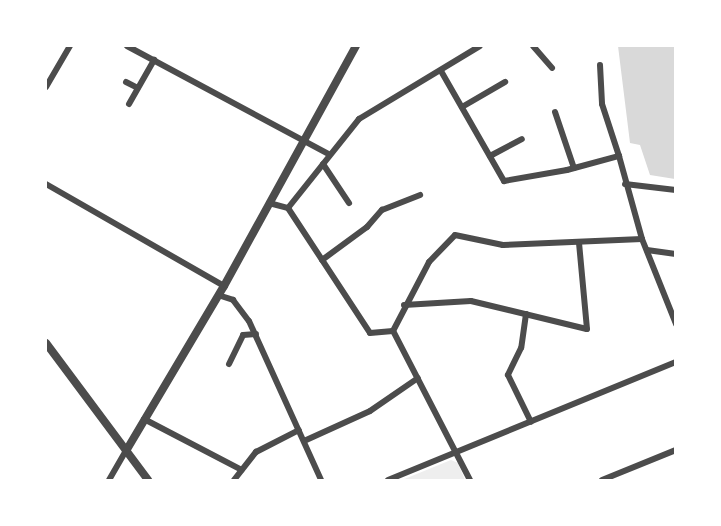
<!DOCTYPE html>
<html>
<head>
<meta charset="utf-8">
<style>
  body { margin:0 }
  #map { position:relative; width:721px; height:526px; overflow:hidden; background:#fff; font-family:"Fira Sans Condensed",sans-serif }
  div>[style] { position:absolute }
  .green>* { inset:0; background:#eee }
  .water>* { inset:0; background:#d9d9d9 }
  .minor>* { height:6px; margin:-3px; padding:0 3px; transform-origin:3px; border-radius:3px; background:#4c4c4c }
  .tertiary>* { height:8px; margin:-4px; padding:0 4px; transform-origin:4px; border-radius:4px; background:#4c4c4c }
  span { translate:-50% -50%; white-space:nowrap; text-align:center; line-height:1.15; -webkit-text-stroke:5px #fff; paint-order:stroke }
  .frame { position:absolute; inset:0; border:47px solid #fff; pointer-events:none }
</style>
</head>
<body>
<div id="map">
  <div class="green">
    <div style="clip-path:polygon(451px 460px,458px 463px,465px 480px,402px 480px)"></div>
  </div>
  <div class="water">
    <div style="clip-path:polygon(618px 46px,675px 46px,675px 179px,650px 175px,640px 145px,630px 143px)"></div>
  </div>
  <div class="minor">
    <div style="left:127px;top:46px;width:230px;rotate:28.2deg"></div>
    <div style="left:533px;top:46px;width:29px;rotate:49deg"></div>
    <div style="left:600px;top:65px;width:39px;rotate:87deg"></div>
    <div style="left:602px;top:104px;width:55px;rotate:71.9deg"></div>
    <div style="left:441px;top:71px;width:127px;rotate:60.2deg"></div>
    <div style="left:504px;top:181px;width:64px;rotate:-9.9deg"></div>
    <div style="left:567px;top:170px;width:54px;rotate:-15.1deg"></div>
    <div style="left:619px;top:156px;width:86px;rotate:74.5deg"></div>
    <div style="left:642px;top:239px;width:92px;rotate:68.2deg"></div>
    <div style="left:126px;top:82px;width:13px;rotate:27deg"></div>
    <div style="left:46px;top:87px;width:48px;rotate:-59.7deg"></div>
    <div style="left:129px;top:104px;width:51px;rotate:-60.4deg"></div>
    <div style="left:462px;top:107px;width:50px;rotate:-30.2deg"></div>
    <div style="left:555px;top:112px;width:59px;rotate:71.3deg"></div>
    <div style="left:490px;top:156px;width:36px;rotate:-28deg"></div>
    <div style="left:323px;top:164px;width:47px;rotate:56.3deg"></div>
    <div style="left:46px;top:184px;width:205px;rotate:29.8deg"></div>
    <div style="left:625px;top:184px;width:51px;rotate:6.7deg"></div>
    <div style="left:269px;top:203px;width:20px;rotate:15deg"></div>
    <div style="left:288px;top:208px;width:114px;rotate:-51.4deg"></div>
    <div style="left:359px;top:119px;width:141px;rotate:-31.1deg"></div>
    <div style="left:288px;top:208px;width:149px;rotate:56.7deg"></div>
    <div style="left:370px;top:333px;width:23px;rotate:-5deg"></div>
    <div style="left:647px;top:250px;width:29px;rotate:8deg"></div>
    <div style="left:322px;top:260px;width:56px;rotate:-36.3deg"></div>
    <div style="left:367px;top:227px;width:23px;rotate:-49deg"></div>
    <div style="left:382px;top:210px;width:41px;rotate:-21.5deg"></div>
    <div style="left:218px;top:295px;width:16px;rotate:18deg"></div>
    <div style="left:233px;top:300px;width:26px;rotate:53deg"></div>
    <div style="left:249px;top:321px;width:175px;rotate:65.6deg"></div>
    <div style="left:404px;top:305px;width:67px;rotate:-3.4deg"></div>
    <div style="left:471px;top:301px;width:119px;rotate:13.6deg"></div>
    <div style="left:587px;top:329px;width:86px;rotate:-95.3deg"></div>
    <div style="left:526px;top:314px;width:34px;rotate:98deg"></div>
    <div style="left:521px;top:348px;width:30px;rotate:116deg"></div>
    <div style="left:508px;top:375px;width:52px;rotate:63.9deg"></div>
    <div style="left:229px;top:364px;width:32px;rotate:-64deg"></div>
    <div style="left:243px;top:335px;width:13px;rotate:-4deg"></div>
    <div style="left:144px;top:419px;width:110px;rotate:27.5deg"></div>
    <div style="left:304px;top:441px;width:72px;rotate:-24.4deg"></div>
    <div style="left:370px;top:411px;width:58px;rotate:-34.5deg"></div>
    <div style="left:109px;top:480px;width:34px;rotate:-60deg"></div>
    <div style="left:234px;top:480px;width:36px;rotate:-52deg"></div>
    <div style="left:256px;top:452px;width:48px;rotate:-27.1deg"></div>
    <div style="left:388px;top:480px;width:311px;rotate:-22.3deg"></div>
    <div style="left:470px;top:480px;width:168px;rotate:-117.3deg"></div>
    <div style="left:393px;top:331px;width:78px;rotate:-62.4deg"></div>
    <div style="left:429px;top:262px;width:37px;rotate:-46deg"></div>
    <div style="left:455px;top:235px;width:49px;rotate:11.8deg"></div>
    <div style="left:503px;top:245px;width:139px;rotate:-2.5deg"></div>
    <div style="left:602px;top:480px;width:80px;rotate:-22.1deg"></div>
  </div>
  <div class="tertiary">
    <div style="left:46px;top:343px;width:171px;rotate:53.3deg"></div>
    <div style="left:126px;top:451px;width:192px;rotate:-59.3deg"></div>
    <div style="left:224px;top:286px;width:274px;rotate:-61.2deg"></div>
  </div>
  <div class="frame"></div>
</div>
</body>
</html>
